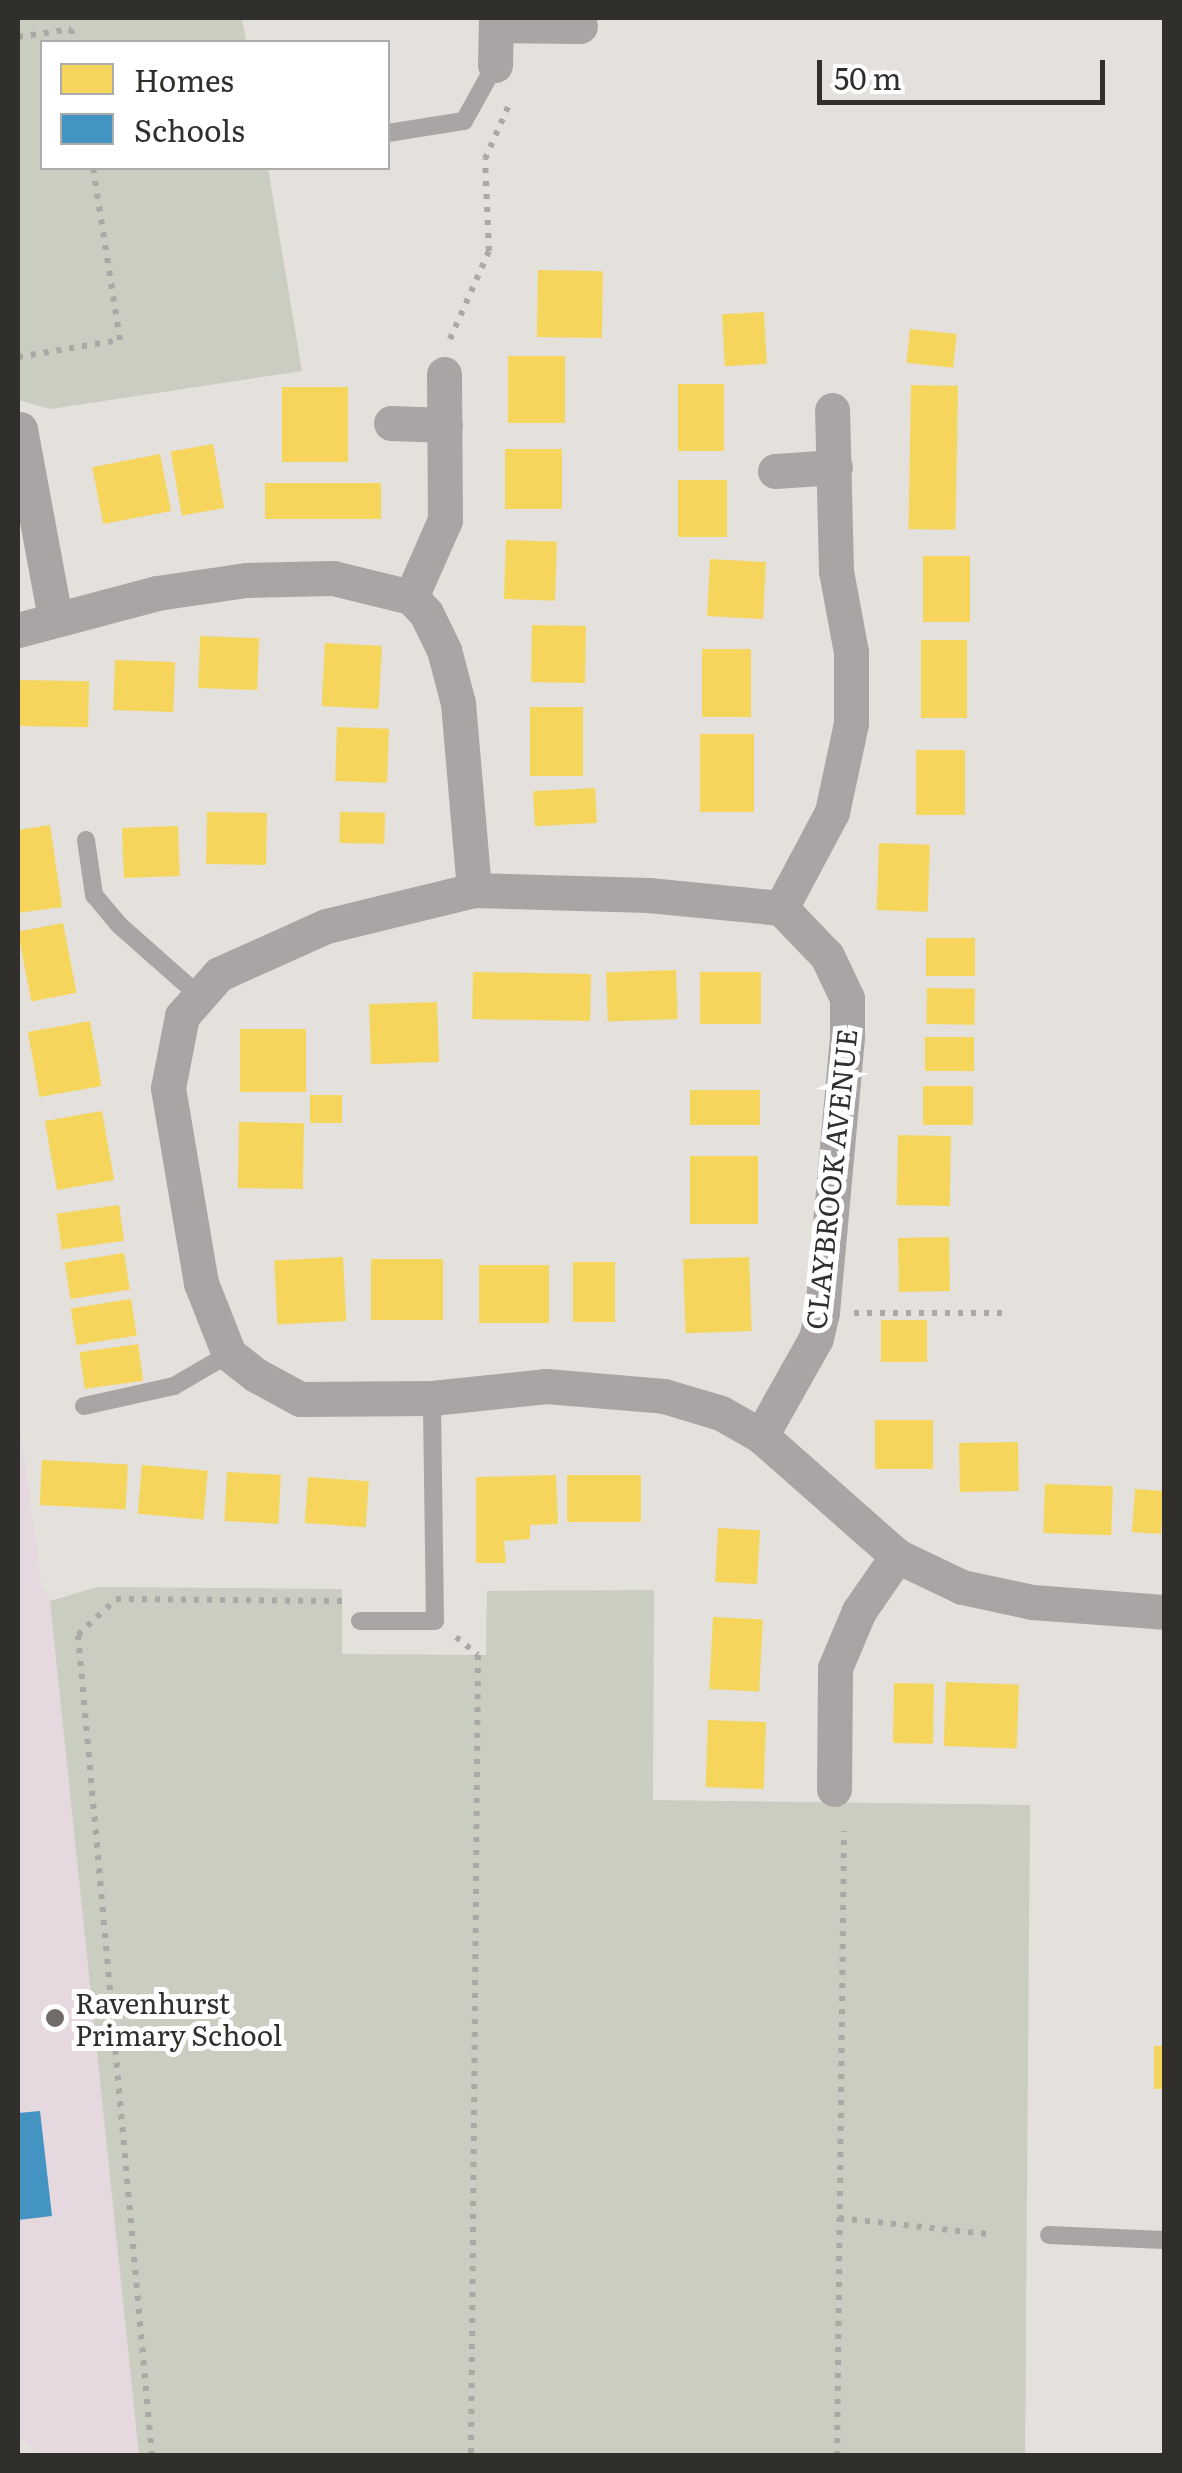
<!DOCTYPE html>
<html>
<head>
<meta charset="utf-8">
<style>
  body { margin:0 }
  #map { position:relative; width:1182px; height:2473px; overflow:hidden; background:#e4e0db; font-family:Literata,serif }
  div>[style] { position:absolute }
  .education>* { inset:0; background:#e5d8de }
  .green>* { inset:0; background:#cacec1 }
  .homes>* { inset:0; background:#f6d55c; transform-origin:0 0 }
  .schools>* { inset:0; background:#4393c3 }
  .path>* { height:6px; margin-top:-3px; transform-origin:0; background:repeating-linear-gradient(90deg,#aba9a6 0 5px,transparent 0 13px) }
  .service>* { height:18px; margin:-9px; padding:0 9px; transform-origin:9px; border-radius:9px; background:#a8a5a4 }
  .minor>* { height:35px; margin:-17.5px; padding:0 17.5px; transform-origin:17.5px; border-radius:17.5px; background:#a8a5a4 }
  .dots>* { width:28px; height:28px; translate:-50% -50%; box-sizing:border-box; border:5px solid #fff; border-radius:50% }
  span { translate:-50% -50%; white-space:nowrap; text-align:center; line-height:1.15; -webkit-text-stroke:10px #fff; paint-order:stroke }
  .street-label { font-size:28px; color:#312f2b }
  .poi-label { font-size:28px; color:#312f2b }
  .left { translate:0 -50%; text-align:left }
  .frame { position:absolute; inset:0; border:20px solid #312f2b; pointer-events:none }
  .legend { position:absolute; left:40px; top:40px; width:350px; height:130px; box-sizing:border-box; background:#fff; border:2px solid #adacaa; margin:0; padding:12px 18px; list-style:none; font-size:30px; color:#312f2b }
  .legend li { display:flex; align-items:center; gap:20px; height:50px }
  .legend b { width:50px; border:2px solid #adacaa }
  .scale { position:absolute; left:817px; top:60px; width:288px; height:45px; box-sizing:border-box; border:5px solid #312f2b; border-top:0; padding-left:12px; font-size:30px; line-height:35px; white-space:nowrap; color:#312f2b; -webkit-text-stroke:8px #fff; paint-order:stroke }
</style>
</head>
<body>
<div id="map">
  <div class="education">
    <div style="clip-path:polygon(18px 1412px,42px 1587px,50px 1601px,139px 2455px,41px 2455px,18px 2435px)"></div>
  </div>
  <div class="green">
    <div style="clip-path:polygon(18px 18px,242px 18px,246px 42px,42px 42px,42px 168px,268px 168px,302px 371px,50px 409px,18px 400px)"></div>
    <div style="clip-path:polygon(98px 1587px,342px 1589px,342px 1654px,486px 1655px,487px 1591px,654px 1590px,653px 1800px,1030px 1805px,1025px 2455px,139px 2455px,50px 1601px)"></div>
  </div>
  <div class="homes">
    <div style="left:538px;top:270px;width:65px;height:67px;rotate:1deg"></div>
    <div style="left:764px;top:312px;width:52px;height:42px;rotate:87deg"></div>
    <div style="left:910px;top:329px;width:47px;height:34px;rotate:6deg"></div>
    <div style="left:508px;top:356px;width:57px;height:67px"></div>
    <div style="left:678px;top:384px;width:46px;height:67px"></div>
    <div style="left:911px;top:385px;width:47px;height:144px;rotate:1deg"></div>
    <div style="left:348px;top:387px;width:75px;height:66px;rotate:90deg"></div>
    <div style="left:213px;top:444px;width:65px;height:43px;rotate:80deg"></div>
    <div style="left:505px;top:449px;width:57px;height:60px"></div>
    <div style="left:160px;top:454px;width:58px;height:69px;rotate:79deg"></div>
    <div style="left:678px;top:480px;width:49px;height:57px"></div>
    <div style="left:265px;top:483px;width:116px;height:36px"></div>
    <div style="left:506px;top:540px;width:51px;height:59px;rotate:2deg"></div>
    <div style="left:923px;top:556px;width:47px;height:66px"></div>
    <div style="left:766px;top:562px;width:57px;height:56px;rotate:93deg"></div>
    <div style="left:532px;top:625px;width:54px;height:57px;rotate:1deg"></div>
    <div style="left:259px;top:638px;width:52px;height:59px;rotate:92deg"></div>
    <div style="left:921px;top:640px;width:46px;height:78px"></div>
    <div style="left:325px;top:643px;width:57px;height:63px;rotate:3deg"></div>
    <div style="left:702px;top:649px;width:49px;height:68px"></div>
    <div style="left:115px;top:660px;width:60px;height:50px;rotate:2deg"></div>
    <div style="left:18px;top:680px;width:71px;height:46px;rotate:1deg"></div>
    <div style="left:530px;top:707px;width:53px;height:69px"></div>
    <div style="left:337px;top:727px;width:52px;height:54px;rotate:2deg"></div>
    <div style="left:700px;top:734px;width:54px;height:78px"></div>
    <div style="left:916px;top:750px;width:49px;height:65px"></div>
    <div style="left:595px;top:788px;width:35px;height:62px;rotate:87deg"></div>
    <div style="left:207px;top:812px;width:60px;height:52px;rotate:1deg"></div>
    <div style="left:340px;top:812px;width:45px;height:31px;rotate:1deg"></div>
    <div style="clip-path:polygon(50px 825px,62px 907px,18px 913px,18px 830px)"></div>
    <div style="left:178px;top:826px;width:50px;height:56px;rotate:88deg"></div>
    <div style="left:879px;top:843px;width:51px;height:67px;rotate:2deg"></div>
    <div style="left:63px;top:923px;width:71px;height:46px;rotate:79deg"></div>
    <div style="left:926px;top:938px;width:49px;height:38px"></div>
    <div style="left:676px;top:970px;width:49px;height:70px;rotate:88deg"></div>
    <div style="left:473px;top:972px;width:118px;height:47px;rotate:1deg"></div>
    <div style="left:761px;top:972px;width:52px;height:61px;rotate:90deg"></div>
    <div style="left:927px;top:988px;width:48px;height:36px;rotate:1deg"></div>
    <div style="left:437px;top:1002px;width:60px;height:68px;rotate:88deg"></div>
    <div style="left:90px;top:1021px;width:66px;height:63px;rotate:80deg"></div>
    <div style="left:306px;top:1029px;width:63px;height:66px;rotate:90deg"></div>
    <div style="left:925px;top:1037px;width:49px;height:34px"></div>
    <div style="left:923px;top:1086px;width:50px;height:39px"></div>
    <div style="left:690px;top:1090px;width:70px;height:35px"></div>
    <div style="left:310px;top:1095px;width:32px;height:28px"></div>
    <div style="left:102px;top:1111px;width:70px;height:58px;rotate:80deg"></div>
    <div style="left:239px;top:1122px;width:65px;height:66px;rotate:1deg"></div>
    <div style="left:898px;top:1135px;width:53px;height:70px;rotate:1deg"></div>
    <div style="left:758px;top:1156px;width:68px;height:68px;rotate:90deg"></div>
    <div style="left:119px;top:1205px;width:36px;height:63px;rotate:82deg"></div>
    <div style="left:949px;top:1237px;width:54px;height:51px;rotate:89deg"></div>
    <div style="left:124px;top:1253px;width:37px;height:60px;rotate:81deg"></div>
    <div style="left:343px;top:1257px;width:64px;height:69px;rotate:87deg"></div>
    <div style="left:749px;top:1257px;width:74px;height:66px;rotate:88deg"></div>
    <div style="left:443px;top:1259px;width:61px;height:72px;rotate:90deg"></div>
    <div style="left:573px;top:1262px;width:42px;height:60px"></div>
    <div style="left:549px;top:1265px;width:58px;height:70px;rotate:90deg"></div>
    <div style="left:131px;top:1299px;width:37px;height:61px;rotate:81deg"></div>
    <div style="left:881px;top:1320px;width:46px;height:42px"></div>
    <div style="left:138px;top:1344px;width:37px;height:59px;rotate:82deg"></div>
    <div style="left:933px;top:1420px;width:49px;height:58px;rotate:90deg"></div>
    <div style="left:1018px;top:1442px;width:49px;height:59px;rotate:89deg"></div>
    <div style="left:42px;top:1460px;width:86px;height:45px;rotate:3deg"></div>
    <div style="left:142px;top:1465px;width:66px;height:49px;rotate:5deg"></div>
    <div style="left:227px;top:1472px;width:54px;height:49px;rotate:3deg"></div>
    <div style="clip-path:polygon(556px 1475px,558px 1524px,530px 1525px,530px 1539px,504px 1541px,506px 1563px,476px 1563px,476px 1477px)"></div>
    <div style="left:567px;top:1475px;width:74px;height:47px"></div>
    <div style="left:308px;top:1477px;width:61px;height:46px;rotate:4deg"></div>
    <div style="left:1045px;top:1484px;width:68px;height:49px;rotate:2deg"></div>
    <div style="left:1135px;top:1489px;width:29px;height:43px;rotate:4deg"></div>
    <div style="left:718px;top:1528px;width:42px;height:54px;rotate:3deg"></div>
    <div style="left:713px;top:1617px;width:50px;height:72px;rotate:3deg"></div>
    <div style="left:946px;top:1682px;width:73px;height:64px;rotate:2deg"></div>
    <div style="left:894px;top:1683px;width:40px;height:60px;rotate:1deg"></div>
    <div style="left:708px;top:1720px;width:58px;height:67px;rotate:2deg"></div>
    <div style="left:1154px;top:2046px;width:10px;height:43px"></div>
  </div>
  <div class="schools">
    <div style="clip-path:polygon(40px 2111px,52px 2216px,18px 2220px,18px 2113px)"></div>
  </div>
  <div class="path">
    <div style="left:18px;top:37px;width:54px;rotate:-8.6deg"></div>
    <div style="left:71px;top:29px;width:13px;rotate:81deg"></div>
    <div style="left:450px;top:339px;width:96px;rotate:-66.1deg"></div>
    <div style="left:489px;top:251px;width:92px;rotate:-92.5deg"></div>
    <div style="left:485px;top:159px;width:64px;rotate:-66.2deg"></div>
    <div style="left:18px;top:357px;width:103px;rotate:-9.5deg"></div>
    <div style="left:120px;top:340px;width:174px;rotate:-98.9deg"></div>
    <div style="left:854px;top:1313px;width:154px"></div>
    <div style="left:456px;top:1637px;width:28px;rotate:39deg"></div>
    <div style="left:478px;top:1655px;width:801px;rotate:90.5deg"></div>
    <div style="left:839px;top:2218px;width:149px;rotate:6.2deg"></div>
    <div style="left:152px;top:2456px;width:824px;rotate:-95.15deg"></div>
    <div style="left:78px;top:1635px;width:52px;rotate:-43.5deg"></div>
    <div style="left:116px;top:1599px;width:227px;rotate:0.5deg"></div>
    <div style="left:837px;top:2456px;width:625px;rotate:-89.36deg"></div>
  </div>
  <div class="service">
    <div style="left:388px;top:133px;width:77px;rotate:-9deg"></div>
    <div style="left:464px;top:121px;width:64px;rotate:-61deg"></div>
    <div style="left:86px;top:840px;width:56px;rotate:81.7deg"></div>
    <div style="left:94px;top:895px;width:38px;rotate:50deg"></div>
    <div style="left:118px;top:924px;width:106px;rotate:41.5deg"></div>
    <div style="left:84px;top:1406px;width:92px;rotate:-12.5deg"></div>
    <div style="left:174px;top:1386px;width:64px;rotate:-30.2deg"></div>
    <div style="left:360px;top:1621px;width:75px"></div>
    <div style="left:435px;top:1621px;width:223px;rotate:-90.8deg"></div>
    <div style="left:1049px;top:2235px;width:115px;rotate:2.5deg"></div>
  </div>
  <div class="minor">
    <div style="left:496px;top:25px;width:84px;rotate:0.7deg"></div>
    <div style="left:495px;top:65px;width:47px;rotate:-88.8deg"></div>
    <div style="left:391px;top:423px;width:54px;rotate:2.1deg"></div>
    <div style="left:20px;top:429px;width:192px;rotate:79.5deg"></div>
    <div style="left:775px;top:471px;width:60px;rotate:-3.8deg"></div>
    <div style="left:411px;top:597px;width:84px;rotate:-66.2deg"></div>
    <div style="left:445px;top:520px;width:146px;rotate:-90.4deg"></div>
    <div style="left:18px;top:630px;width:144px;rotate:-14.9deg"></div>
    <div style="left:157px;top:593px;width:90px;rotate:-8.3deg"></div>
    <div style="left:246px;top:580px;width:87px;rotate:-1.3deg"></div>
    <div style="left:333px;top:578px;width:80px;rotate:13.7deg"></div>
    <div style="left:411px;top:597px;width:22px;rotate:47deg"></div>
    <div style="left:426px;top:613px;width:41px;rotate:64.1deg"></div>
    <div style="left:444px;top:650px;width:55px;rotate:75.2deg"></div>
    <div style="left:458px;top:703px;width:188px;rotate:85.1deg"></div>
    <div style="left:781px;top:908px;width:133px;rotate:-174.4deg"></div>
    <div style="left:649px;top:895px;width:175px;rotate:-178.4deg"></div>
    <div style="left:474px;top:890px;width:152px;rotate:166.3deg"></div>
    <div style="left:326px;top:926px;width:117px;rotate:155.8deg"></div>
    <div style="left:219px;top:974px;width:56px;rotate:131.4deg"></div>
    <div style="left:182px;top:1016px;width:73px;rotate:101deg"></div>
    <div style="left:168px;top:1088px;width:198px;rotate:80.4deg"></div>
    <div style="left:201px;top:1283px;width:76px;rotate:68.5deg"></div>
    <div style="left:229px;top:1354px;width:34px;rotate:38deg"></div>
    <div style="left:256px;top:1375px;width:50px;rotate:28.6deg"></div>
    <div style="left:300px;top:1399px;width:132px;rotate:-0.4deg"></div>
    <div style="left:432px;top:1398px;width:115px;rotate:-6deg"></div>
    <div style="left:546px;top:1386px;width:118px;rotate:4.8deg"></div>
    <div style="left:664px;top:1396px;width:59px;rotate:16.6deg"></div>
    <div style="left:721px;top:1413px;width:46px;rotate:29.9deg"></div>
    <div style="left:761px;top:1436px;width:181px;rotate:41.4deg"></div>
    <div style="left:897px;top:1556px;width:72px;rotate:25.5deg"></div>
    <div style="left:962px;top:1587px;width:72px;rotate:12.1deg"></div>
    <div style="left:1032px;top:1602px;width:132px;rotate:4.3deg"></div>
    <div style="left:761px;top:1436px;width:112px;rotate:-60.7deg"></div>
    <div style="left:816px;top:1338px;width:27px;rotate:-77deg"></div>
    <div style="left:822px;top:1312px;width:278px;rotate:-84.8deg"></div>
    <div style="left:847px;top:1035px;width:37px;rotate:-90deg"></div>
    <div style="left:847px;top:998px;width:47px;rotate:-115.5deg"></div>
    <div style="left:827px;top:956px;width:66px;rotate:-133.8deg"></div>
    <div style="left:781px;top:908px;width:109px;rotate:-62deg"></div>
    <div style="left:832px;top:812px;width:91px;rotate:-77.9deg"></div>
    <div style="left:851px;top:723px;width:71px;rotate:-90deg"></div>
    <div style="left:851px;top:652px;width:82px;rotate:-100.5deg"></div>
    <div style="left:836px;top:571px;width:161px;rotate:-91.4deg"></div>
    <div style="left:834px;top:1789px;width:121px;rotate:-89.5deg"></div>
    <div style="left:835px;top:1668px;width:62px;rotate:-67.2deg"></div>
    <div style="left:859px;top:1611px;width:67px;rotate:-55.4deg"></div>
  </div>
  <div class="dots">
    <div style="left:55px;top:2018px;background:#706d69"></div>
  </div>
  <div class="street-label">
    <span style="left:830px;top:1179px;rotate:-84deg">CLAYBROOK AVENUE</span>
  </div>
  <div class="poi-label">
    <span class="left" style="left:75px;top:2018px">Ravenhurst<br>Primary School</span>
  </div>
  <div class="frame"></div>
  <ul class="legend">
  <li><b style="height:28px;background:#f6d55c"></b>Homes</li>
  <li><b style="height:28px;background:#4393c3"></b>Schools</li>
  </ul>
  <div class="scale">50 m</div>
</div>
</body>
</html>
